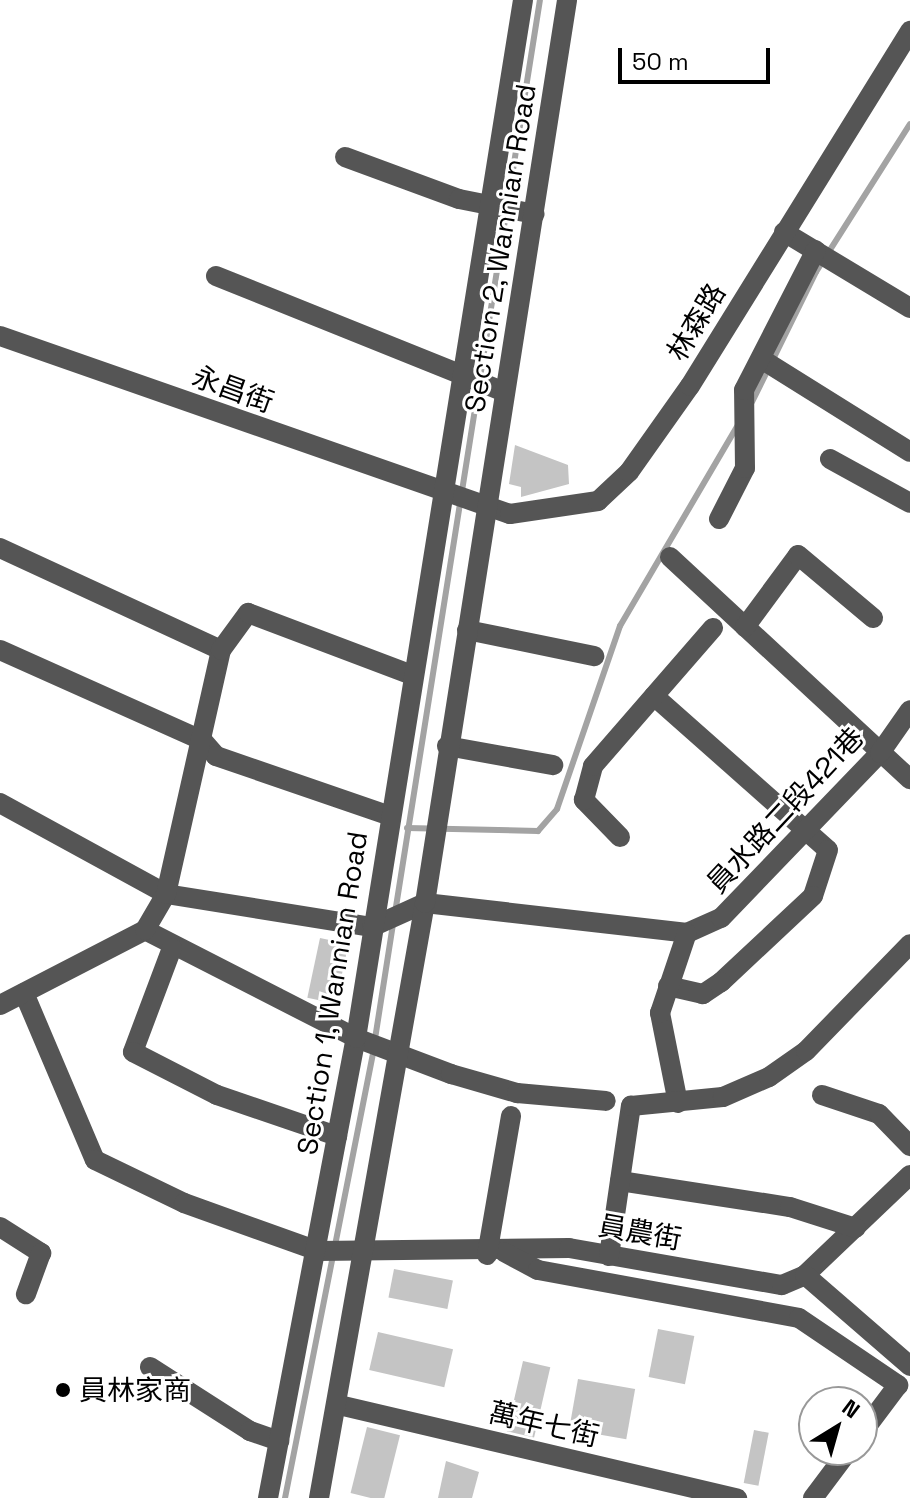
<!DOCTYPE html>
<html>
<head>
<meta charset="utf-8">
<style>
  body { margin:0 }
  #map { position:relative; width:910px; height:1498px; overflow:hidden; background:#fff; font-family:"Space Grotesk","Noto Sans TC",sans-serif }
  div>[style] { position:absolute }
  .stream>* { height:6px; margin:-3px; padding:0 3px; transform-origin:3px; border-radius:3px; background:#a3a3a3 }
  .building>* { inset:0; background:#c4c4c4; transform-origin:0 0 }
  .minor>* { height:20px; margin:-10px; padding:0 10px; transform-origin:10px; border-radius:10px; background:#555 }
  .dots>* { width:22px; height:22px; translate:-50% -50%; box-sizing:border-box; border:4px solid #fff; border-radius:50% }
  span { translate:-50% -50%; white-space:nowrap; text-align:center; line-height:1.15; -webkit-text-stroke:6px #fff; paint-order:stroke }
  .street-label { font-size:28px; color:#000 }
  .poi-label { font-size:28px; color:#000 }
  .left { translate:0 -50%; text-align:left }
  .north { position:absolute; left:798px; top:1386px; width:80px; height:80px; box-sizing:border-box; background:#fff; border:2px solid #999; border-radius:50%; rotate:37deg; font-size:22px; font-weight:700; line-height:32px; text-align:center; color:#000 }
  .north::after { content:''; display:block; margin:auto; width:28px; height:36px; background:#000; clip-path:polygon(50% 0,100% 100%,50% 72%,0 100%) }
  .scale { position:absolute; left:618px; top:48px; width:152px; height:36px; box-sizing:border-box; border:4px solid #000; border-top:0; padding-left:10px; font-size:24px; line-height:28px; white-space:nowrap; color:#000; -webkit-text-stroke:6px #fff; paint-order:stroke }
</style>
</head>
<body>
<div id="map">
  <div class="stream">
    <div style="left:752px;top:402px;width:145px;rotate:-63.8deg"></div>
    <div style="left:816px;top:272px;width:175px;rotate:-57.6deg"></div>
    <div style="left:407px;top:828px;width:131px;rotate:1.3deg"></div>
    <div style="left:538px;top:831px;width:29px;rotate:-49deg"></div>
    <div style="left:557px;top:809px;width:194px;rotate:-71deg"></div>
    <div style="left:620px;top:626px;width:233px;rotate:-59.6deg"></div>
    <div style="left:395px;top:913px;width:924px;rotate:-80.98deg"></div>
    <div style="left:375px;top:1039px;width:116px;rotate:-81.1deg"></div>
    <div style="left:285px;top:1498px;width:457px;rotate:-78.8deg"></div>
  </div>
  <div class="building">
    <div style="clip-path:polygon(515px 445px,568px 465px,569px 484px,521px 497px,521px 487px,509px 484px)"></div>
    <div style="left:320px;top:938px;width:29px;height:61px;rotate:12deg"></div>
    <div style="left:394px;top:1269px;width:60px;height:29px;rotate:11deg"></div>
    <div style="left:658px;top:1329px;width:37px;height:49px;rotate:11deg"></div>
    <div style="left:378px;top:1332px;width:77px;height:39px;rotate:13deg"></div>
    <div style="left:523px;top:1361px;width:28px;height:72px;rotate:13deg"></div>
    <div style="left:578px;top:1379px;width:58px;height:51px;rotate:10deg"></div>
    <div style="left:367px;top:1427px;width:34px;height:68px;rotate:14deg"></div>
    <div style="left:754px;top:1430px;width:15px;height:54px;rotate:11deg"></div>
    <div style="clip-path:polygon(446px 1461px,479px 1472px,472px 1498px,438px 1498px)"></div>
  </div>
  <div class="minor">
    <div style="left:345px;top:157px;width:121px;rotate:20.2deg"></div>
    <div style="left:459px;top:199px;width:77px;rotate:11.2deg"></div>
    <div style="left:784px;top:232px;width:147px;rotate:31.1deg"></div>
    <div style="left:216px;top:276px;width:311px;rotate:21.9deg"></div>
    <div style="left:0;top:336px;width:540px;rotate:19.24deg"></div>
    <div style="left:510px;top:514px;width:89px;rotate:-8.4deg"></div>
    <div style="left:598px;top:501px;width:42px;rotate:-43.1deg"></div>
    <div style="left:629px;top:472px;width:105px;rotate:-54.7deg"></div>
    <div style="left:690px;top:386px;width:418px;rotate:-58.2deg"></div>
    <div style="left:763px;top:360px;width:173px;rotate:32deg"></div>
    <div style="left:830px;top:459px;width:91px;rotate:28.8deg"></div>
    <div style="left:719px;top:519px;width:57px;rotate:-63deg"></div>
    <div style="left:745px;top:468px;width:78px;rotate:-90.7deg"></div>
    <div style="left:744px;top:390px;width:157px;rotate:-62.8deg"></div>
    <div style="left:0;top:548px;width:243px;rotate:24.8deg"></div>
    <div style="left:670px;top:557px;width:327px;rotate:42.8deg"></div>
    <div style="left:745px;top:627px;width:89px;rotate:-53.6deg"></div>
    <div style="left:798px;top:555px;width:98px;rotate:40deg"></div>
    <div style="left:467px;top:630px;width:130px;rotate:11.6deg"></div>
    <div style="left:0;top:650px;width:222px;rotate:24.1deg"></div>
    <div style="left:203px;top:741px;width:20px;rotate:49deg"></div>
    <div style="left:216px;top:756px;width:184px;rotate:19deg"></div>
    <div style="left:654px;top:696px;width:232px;rotate:41.5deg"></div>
    <div style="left:828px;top:850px;width:48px;rotate:108.1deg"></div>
    <div style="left:813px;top:896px;width:126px;rotate:136.9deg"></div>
    <div style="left:721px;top:982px;width:22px;rotate:146deg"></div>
    <div style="left:703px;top:994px;width:36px;rotate:-167deg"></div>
    <div style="left:447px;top:746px;width:108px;rotate:10.2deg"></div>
    <div style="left:0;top:803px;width:189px;rotate:28.7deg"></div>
    <div style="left:166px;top:894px;width:209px;rotate:9.1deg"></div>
    <div style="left:372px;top:927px;width:58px;rotate:-24.4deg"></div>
    <div style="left:425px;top:903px;width:264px;rotate:6.5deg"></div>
    <div style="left:687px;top:933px;width:37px;rotate:-24deg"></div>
    <div style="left:721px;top:918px;width:229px;rotate:-46.1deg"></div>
    <div style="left:880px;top:753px;width:52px;rotate:-55.1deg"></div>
    <div style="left:620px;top:837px;width:52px;rotate:-134.2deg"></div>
    <div style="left:584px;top:800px;width:35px;rotate:-75deg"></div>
    <div style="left:593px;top:766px;width:183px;rotate:-49deg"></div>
    <div style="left:145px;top:930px;width:237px;rotate:27.1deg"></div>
    <div style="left:356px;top:1038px;width:102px;rotate:20.8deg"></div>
    <div style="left:451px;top:1074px;width:69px;rotate:16.1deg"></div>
    <div style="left:517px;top:1093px;width:89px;rotate:5.1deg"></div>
    <div style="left:172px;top:948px;width:111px;rotate:110.6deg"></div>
    <div style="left:133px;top:1052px;width:94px;rotate:27.1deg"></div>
    <div style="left:217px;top:1095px;width:127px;rotate:18.9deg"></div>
    <div style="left:24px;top:993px;width:181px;rotate:67deg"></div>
    <div style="left:95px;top:1160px;width:99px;rotate:25.8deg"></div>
    <div style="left:184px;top:1203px;width:142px;rotate:19.7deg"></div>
    <div style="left:318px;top:1251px;width:251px;rotate:-0.7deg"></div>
    <div style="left:569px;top:1248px;width:216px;rotate:9.9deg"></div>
    <div style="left:782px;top:1285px;width:25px;rotate:-23deg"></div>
    <div style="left:805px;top:1275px;width:145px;rotate:-43.6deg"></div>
    <div style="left:0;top:1005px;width:163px;rotate:-27.3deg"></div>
    <div style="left:145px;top:930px;width:42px;rotate:-59.7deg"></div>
    <div style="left:166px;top:894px;width:250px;rotate:-77.3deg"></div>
    <div style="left:221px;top:650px;width:46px;rotate:-53.9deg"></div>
    <div style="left:248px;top:613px;width:175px;rotate:20.7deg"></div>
    <div style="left:822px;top:1095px;width:60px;rotate:18.4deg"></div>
    <div style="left:879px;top:1114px;width:45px;rotate:45.9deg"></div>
    <div style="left:678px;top:1103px;width:92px;rotate:-101.3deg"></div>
    <div style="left:660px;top:1013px;width:84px;rotate:-71.4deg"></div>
    <div style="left:620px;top:1181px;width:172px;rotate:8.7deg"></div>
    <div style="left:790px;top:1207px;width:69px;rotate:17.7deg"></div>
    <div style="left:0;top:1227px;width:49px;rotate:32.4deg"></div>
    <div style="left:41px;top:1253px;width:44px;rotate:110.1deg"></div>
    <div style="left:504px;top:1252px;width:38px;rotate:28deg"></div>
    <div style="left:538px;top:1270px;width:265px;rotate:10.4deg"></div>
    <div style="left:799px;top:1318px;width:120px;rotate:34.1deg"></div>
    <div style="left:898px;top:1385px;width:60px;rotate:126.9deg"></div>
    <div style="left:487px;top:1255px;width:141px;rotate:-80.2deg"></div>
    <div style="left:609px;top:1256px;width:152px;rotate:-81.7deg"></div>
    <div style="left:631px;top:1106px;width:92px;rotate:-5.6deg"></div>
    <div style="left:723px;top:1097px;width:50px;rotate:-23.5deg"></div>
    <div style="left:769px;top:1077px;width:45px;rotate:-35.1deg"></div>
    <div style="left:806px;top:1051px;width:149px;rotate:-45.8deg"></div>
    <div style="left:805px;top:1275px;width:139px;rotate:40.9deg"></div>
    <div style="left:150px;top:1367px;width:119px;rotate:32.6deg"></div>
    <div style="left:250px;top:1431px;width:31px;rotate:19deg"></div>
    <div style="left:339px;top:1405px;width:409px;rotate:13.2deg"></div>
    <div style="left:268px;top:1498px;width:468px;rotate:-79.2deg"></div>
    <div style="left:356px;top:1038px;width:1051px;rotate:-80.86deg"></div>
    <div style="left:319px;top:1498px;width:604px;rotate:-79.9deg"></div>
    <div style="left:425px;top:903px;width:914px;rotate:-81.06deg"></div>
    <div style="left:813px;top:1498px;width:60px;rotate:-53.1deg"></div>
  </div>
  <div class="dots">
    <div style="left:63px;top:1390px;background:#000"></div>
  </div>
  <div class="street-label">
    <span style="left:500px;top:248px;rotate:-81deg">Section 2, Wannian Road</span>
    <span style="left:696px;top:322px;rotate:-59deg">林森路</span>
    <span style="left:233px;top:389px;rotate:20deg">永昌街</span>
    <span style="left:785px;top:810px;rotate:-47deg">員水路二段421巷</span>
    <span style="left:332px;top:993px;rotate:-81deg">Section 1, Wannian Road</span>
    <span style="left:640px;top:1232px;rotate:10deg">員農街</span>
    <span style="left:544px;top:1424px;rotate:13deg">萬年七街</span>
  </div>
  <div class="poi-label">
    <span class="left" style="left:79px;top:1390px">員林家商</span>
  </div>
  <div class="north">N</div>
  <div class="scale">50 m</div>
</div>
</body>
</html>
